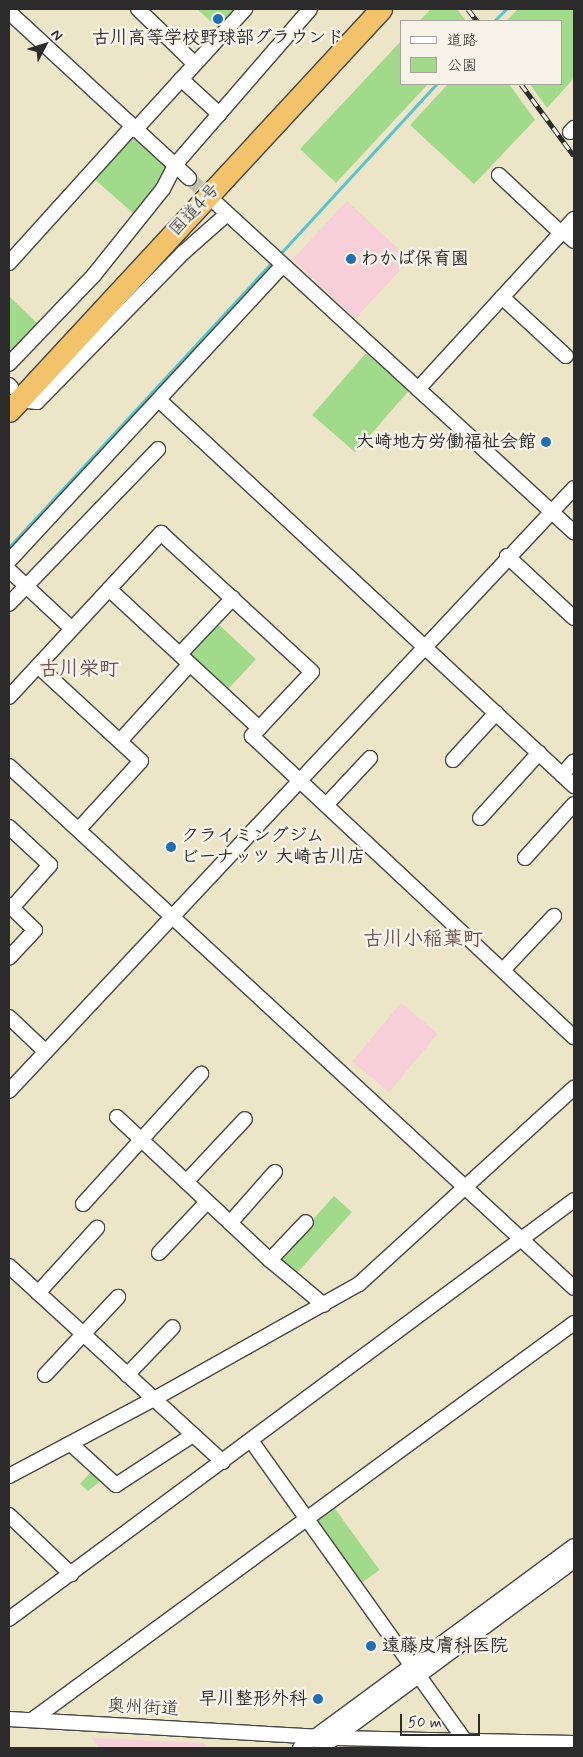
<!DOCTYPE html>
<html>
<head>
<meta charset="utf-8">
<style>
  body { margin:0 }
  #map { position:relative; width:583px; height:1757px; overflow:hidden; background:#ece5c8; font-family:Mynerve,"Klee One",sans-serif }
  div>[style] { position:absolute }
  .built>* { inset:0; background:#f6cfd8; transform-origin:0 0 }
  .green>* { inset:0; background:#a2da8c; transform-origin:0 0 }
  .stream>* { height:3px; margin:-1.5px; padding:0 1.5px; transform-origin:1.5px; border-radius:1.5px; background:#57c4ce }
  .minor-tunnel>* { height:14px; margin-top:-7px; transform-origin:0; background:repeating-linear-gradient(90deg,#c5c0a9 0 14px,transparent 0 21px) }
  .roads { filter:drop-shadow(1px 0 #484743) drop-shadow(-1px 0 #484743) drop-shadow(0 1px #484743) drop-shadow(0 -1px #484743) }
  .minor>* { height:14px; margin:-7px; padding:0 7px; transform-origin:7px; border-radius:7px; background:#fff }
  .highway>* { height:21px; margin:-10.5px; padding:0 10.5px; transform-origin:10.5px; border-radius:10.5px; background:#f2c36a }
  .rail>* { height:5px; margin-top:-2.5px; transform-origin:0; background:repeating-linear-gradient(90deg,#f7f3e8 0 9px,#2b2b2b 0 18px); box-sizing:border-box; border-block:1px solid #2b2b2b }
  .dots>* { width:14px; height:14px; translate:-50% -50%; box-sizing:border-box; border:2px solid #f7f3e8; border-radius:50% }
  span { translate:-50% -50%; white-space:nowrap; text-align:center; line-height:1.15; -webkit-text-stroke:5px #f7f3e8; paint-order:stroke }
  .poi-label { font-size:18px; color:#2b2b2b; font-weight:700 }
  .left { translate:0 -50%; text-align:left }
  .right { translate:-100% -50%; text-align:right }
  .street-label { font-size:18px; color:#2b2b2b }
  .quarter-label { font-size:20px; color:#6d5351; font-weight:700 }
  .frame { position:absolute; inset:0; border:10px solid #2b2b2b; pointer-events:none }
  .legend { position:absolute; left:400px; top:20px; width:162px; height:65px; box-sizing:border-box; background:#f7f3e8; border:1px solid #a5a39c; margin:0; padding:6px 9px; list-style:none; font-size:15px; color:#2b2b2b }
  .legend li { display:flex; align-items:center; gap:10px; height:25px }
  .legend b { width:25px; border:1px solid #a5a39c }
  .north { position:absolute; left:20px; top:20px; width:50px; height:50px; -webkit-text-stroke:4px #f7f3e8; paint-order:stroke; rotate:50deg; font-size:14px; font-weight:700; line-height:20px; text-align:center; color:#2b2b2b }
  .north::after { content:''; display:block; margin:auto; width:18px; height:22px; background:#2b2b2b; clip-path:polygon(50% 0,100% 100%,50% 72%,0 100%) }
  .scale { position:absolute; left:400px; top:1714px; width:80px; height:22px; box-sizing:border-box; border:2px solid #2b2b2b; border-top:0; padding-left:6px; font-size:15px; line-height:18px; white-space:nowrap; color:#2b2b2b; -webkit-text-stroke:4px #f7f3e8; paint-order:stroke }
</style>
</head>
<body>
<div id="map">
  <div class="built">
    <div style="left:347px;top:201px;width:86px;height:80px;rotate:43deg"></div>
    <div style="left:401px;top:1003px;width:48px;height:76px;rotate:40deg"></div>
    <div style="clip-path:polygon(92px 1738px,204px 1743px,208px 1748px,99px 1748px)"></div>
  </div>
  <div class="green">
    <div style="clip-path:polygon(197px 9px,238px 9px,219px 29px)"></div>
    <div style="clip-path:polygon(431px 9px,457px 9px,466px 21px,419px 21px)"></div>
    <div style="clip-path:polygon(518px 9px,574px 9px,574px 78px,547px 108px,530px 84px,562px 84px,562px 21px,506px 21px)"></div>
    <div style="clip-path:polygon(402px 40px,402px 84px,428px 84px,336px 183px,300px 149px)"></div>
    <div style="clip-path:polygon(448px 84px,509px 84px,535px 120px,474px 184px,410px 125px)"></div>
    <div style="clip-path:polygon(131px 132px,166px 165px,159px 186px,134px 214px,92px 177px)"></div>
    <div style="clip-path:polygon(9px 296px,39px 325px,9px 358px)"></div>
    <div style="left:366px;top:353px;width:57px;height:82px;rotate:41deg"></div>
    <div style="left:215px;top:621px;width:56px;height:43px;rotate:43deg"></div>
    <div style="left:334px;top:1196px;width:24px;height:83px;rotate:42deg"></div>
    <div style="clip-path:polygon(94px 1468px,103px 1479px,88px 1491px,80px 1484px)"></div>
    <div style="left:333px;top:1506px;width:79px;height:26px;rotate:54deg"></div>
  </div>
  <div class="stream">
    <div style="left:494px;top:21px;width:17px;rotate:-45deg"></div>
    <div style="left:279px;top:255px;width:232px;rotate:-47.4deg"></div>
    <div style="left:9px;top:547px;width:389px;rotate:-47.3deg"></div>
  </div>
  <div class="minor-tunnel">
    <div style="left:189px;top:178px;width:34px;rotate:43deg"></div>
  </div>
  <div class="roads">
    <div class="minor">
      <div style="left:138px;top:9px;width:79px;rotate:44deg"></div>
      <div style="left:9px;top:12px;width:245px;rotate:42.7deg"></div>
      <div style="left:181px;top:79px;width:52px;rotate:42.6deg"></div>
      <div style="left:135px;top:130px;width:164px;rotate:-47.7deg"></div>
      <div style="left:570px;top:132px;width:6px;rotate:-45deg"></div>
      <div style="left:499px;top:175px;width:85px;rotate:43.1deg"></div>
      <div style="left:217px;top:204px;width:485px;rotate:42.6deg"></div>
      <div style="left:563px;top:231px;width:15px;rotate:42deg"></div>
      <div style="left:9px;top:263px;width:183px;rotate:-47.9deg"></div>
      <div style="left:502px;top:297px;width:87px;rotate:42.7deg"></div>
      <div style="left:9px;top:364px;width:123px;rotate:-46.3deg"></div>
      <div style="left:94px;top:275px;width:110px;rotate:-51.3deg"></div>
      <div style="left:163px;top:189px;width:27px;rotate:-63deg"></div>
      <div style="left:175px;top:165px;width:206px;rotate:-49.1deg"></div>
      <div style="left:9px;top:385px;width:3px;rotate:45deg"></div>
      <div style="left:418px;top:389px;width:231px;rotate:-47.5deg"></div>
      <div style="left:22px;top:397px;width:7px;rotate:34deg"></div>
      <div style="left:28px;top:401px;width:9px;rotate:6deg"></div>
      <div style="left:37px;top:402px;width:210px;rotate:-45.6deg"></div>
      <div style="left:184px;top:252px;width:57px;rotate:-41.5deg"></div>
      <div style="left:159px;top:400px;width:567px;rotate:42.93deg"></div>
      <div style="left:507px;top:556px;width:91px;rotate:42.8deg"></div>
      <div style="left:9px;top:561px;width:403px;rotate:-47.2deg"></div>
      <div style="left:9px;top:570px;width:86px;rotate:43.1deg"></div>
      <div style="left:109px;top:589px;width:205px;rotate:42.8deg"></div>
      <div style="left:9px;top:604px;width:215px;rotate:-46.1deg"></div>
      <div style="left:180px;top:654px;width:77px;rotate:-46.6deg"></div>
      <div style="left:38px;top:666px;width:140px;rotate:42.7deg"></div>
      <div style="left:141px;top:761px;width:93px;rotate:132.4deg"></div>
      <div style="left:9px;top:697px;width:224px;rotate:-47.2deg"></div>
      <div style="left:161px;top:533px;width:205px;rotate:42.6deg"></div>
      <div style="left:312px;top:672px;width:88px;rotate:133.2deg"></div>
      <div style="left:252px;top:736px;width:441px;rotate:43.1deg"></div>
      <div style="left:120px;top:741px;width:104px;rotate:-47.7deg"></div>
      <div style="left:453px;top:760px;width:64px;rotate:-47.5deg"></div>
      <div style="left:9px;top:766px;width:769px;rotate:42.73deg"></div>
      <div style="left:562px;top:775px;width:18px;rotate:-49deg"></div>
      <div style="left:327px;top:804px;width:63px;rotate:-46.9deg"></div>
      <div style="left:480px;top:818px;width:88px;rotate:-47.8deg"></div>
      <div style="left:9px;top:827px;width:56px;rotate:42.8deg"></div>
      <div style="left:50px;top:865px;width:57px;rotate:131.5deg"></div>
      <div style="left:525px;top:858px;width:73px;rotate:-47.8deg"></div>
      <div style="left:9px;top:905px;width:36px;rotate:44deg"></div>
      <div style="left:35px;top:930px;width:38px;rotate:133deg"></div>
      <div style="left:504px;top:969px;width:73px;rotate:-46.7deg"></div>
      <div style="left:9px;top:1017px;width:50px;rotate:43.4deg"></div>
      <div style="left:9px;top:1091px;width:826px;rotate:-46.86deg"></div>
      <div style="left:117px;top:1117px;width:209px;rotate:43.1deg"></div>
      <div style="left:270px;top:1260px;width:70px;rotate:39.8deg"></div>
      <div style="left:186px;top:1182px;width:86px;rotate:-46.9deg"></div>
      <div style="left:83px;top:1204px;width:176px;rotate:-47.8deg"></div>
      <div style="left:230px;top:1223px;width:68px;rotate:-48.6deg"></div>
      <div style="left:159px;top:1253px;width:70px;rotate:-46.7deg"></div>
      <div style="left:270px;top:1260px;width:52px;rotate:-46.5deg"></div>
      <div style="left:9px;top:1266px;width:290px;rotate:42.5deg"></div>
      <div style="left:38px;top:1293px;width:88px;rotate:-47.8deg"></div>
      <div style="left:45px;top:1375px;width:107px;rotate:-46.9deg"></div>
      <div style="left:127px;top:1375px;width:66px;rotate:-46.2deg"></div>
      <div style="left:252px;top:1442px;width:367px;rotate:54.5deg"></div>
      <div style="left:71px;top:1444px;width:61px;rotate:42.3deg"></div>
      <div style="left:116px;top:1485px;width:92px;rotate:-33deg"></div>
      <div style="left:9px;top:1476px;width:164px;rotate:-28deg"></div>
      <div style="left:154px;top:1399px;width:235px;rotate:-29.3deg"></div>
      <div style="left:359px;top:1284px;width:291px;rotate:-42.4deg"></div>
      <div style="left:9px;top:1515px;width:86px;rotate:43.6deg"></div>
      <div style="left:9px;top:1619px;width:703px;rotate:-36.56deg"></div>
      <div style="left:9px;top:1719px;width:327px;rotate:3.3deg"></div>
      <div style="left:335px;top:1738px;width:239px;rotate:1.2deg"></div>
      <div style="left:32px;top:1720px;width:672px;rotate:-36.22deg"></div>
      <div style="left:300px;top:1748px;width:340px;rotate:-36.4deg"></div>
      <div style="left:321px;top:1748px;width:315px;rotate:-36.5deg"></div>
    </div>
    <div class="highway">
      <div style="left:9px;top:411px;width:548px;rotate:-47.22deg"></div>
    </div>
  </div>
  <div class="rail">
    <div style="left:468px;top:9px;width:15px;rotate:53deg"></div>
    <div style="left:521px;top:84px;width:89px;rotate:53.6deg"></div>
  </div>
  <div class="dots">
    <div style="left:218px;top:19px;background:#1f6fb2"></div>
    <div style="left:351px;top:259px;background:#1f6fb2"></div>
    <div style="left:546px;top:442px;background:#1f6fb2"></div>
    <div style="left:171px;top:847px;background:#1f6fb2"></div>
    <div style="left:371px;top:1646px;background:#1f6fb2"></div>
    <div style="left:318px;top:1699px;background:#1f6fb2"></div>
  </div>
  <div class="poi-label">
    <span style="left:218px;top:38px">古川高等学校野球部グラウンド</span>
    <span class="left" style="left:361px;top:259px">わかば保育園</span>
    <span class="right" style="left:536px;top:442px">大崎地方労働福祉会館</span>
    <span class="left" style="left:181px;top:847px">クライミングジム<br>ビーナッツ 大崎古川店</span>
    <span class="left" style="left:382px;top:1646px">遠藤皮膚科医院</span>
    <span class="right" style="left:307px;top:1699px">早川整形外科</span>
  </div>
  <div class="street-label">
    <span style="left:195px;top:210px;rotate:-47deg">国道4号</span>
    <span style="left:143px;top:1708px;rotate:3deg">奥州街道</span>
  </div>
  <div class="quarter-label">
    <span style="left:79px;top:669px">古川栄町</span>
    <span style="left:423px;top:939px">古川小稲葉町</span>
  </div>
  <div class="frame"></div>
  <ul class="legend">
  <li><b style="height:6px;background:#fff"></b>道路</li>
  <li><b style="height:14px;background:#a2da8c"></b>公園</li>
  </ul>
  <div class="north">N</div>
  <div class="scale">50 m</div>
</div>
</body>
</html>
